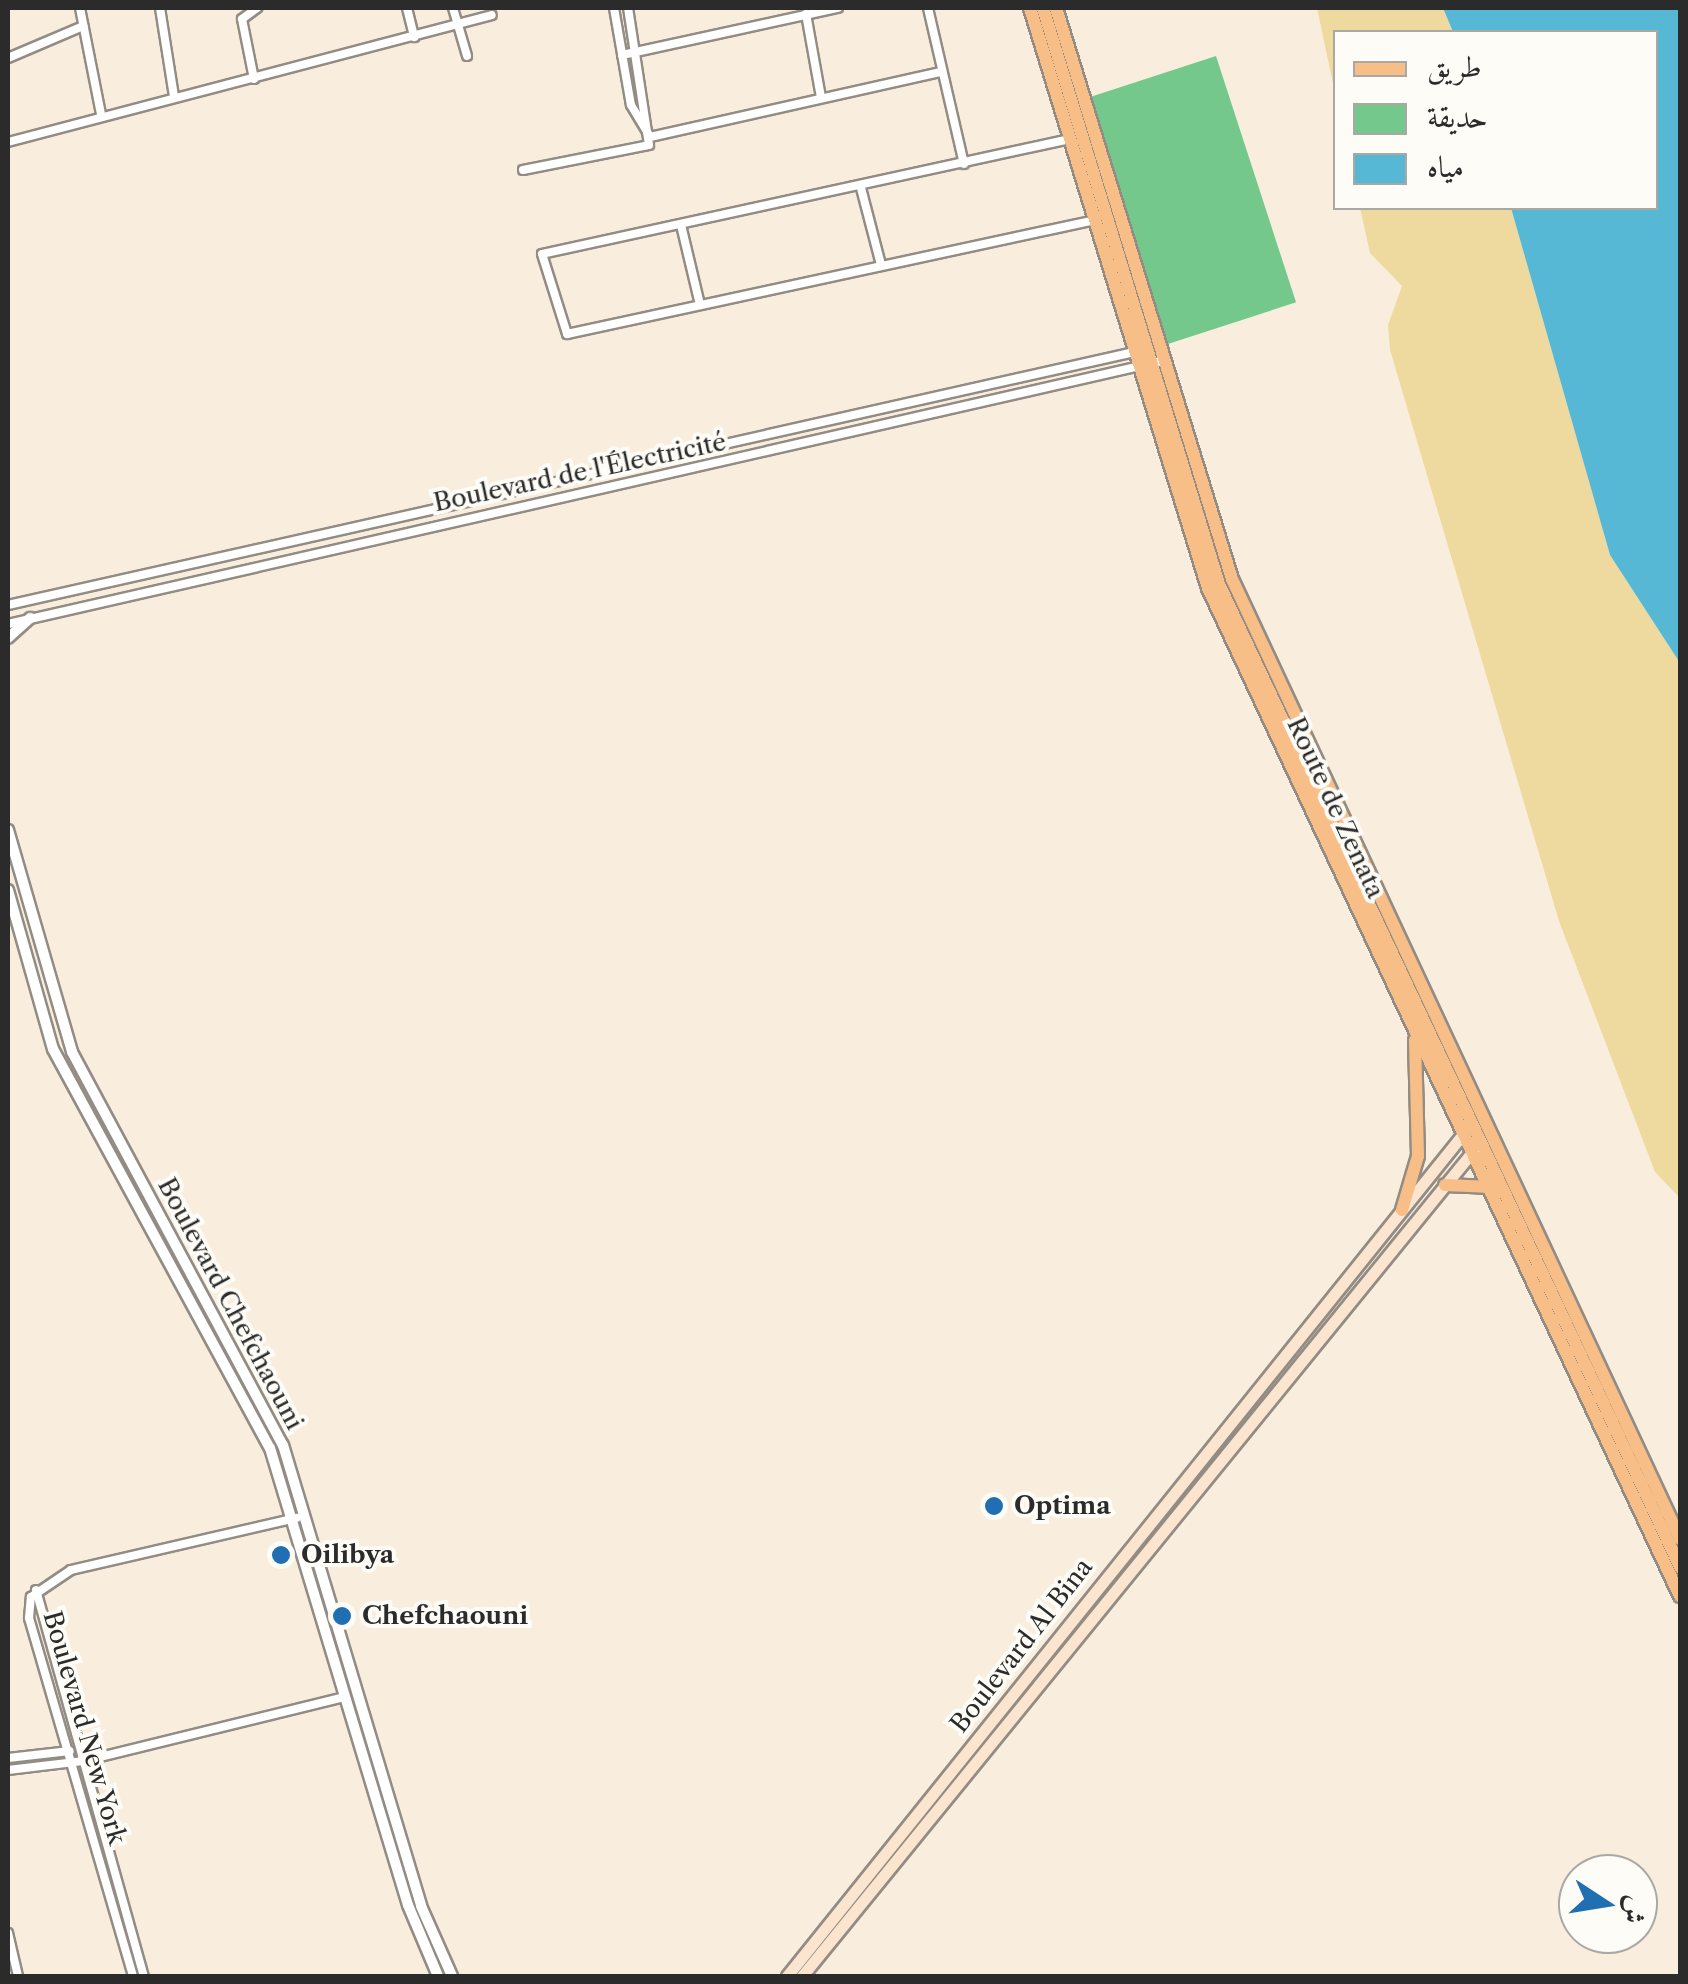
<!DOCTYPE html>
<html>
<head>
<meta charset="utf-8">
<style>
  body { margin:0 }
  #map { position:relative; width:1688px; height:1984px; overflow:hidden; background:#f9eede; font-family:"Libre Caslon Text",Amiri,serif }
  div>[style] { position:absolute }
  .green>* { inset:0; background:#75c88b; transform-origin:0 0 }
  .sand>* { inset:0; background:#eeda9e }
  .water>* { inset:0; background:#56b8d5 }
  .roads { filter:drop-shadow(2px 0 #928c84) drop-shadow(-2px 0 #928c84) drop-shadow(0 2px #928c84) drop-shadow(0 -2px #928c84) }
  .minor>* { height:8px; margin:-4px; padding:0 4px; transform-origin:4px; border-radius:4px; background:#fff }
  .tertiary>* { height:10px; margin:-5px; padding:0 5px; transform-origin:5px; border-radius:5px; background:#fff }
  .secondary>* { height:11px; margin:-5.5px; padding:0 5.5px; transform-origin:5.5px; border-radius:5.5px; background:#fce5cf }
  .primary>* { height:12px; margin:-6px; padding:0 6px; transform-origin:6px; border-radius:6px; background:#f7be87 }
  .dots>* { width:28px; height:28px; translate:-50% -50%; box-sizing:border-box; border:5px solid #fdfcf7; border-radius:50% }
  span { translate:-50% -50%; white-space:nowrap; text-align:center; line-height:1.15; -webkit-text-stroke:8px #fdfcf7; paint-order:stroke }
  .street-label { font-size:25px; color:#2b2b2b }
  .poi-label { font-size:25px; color:#2b2b2b; font-weight:700 }
  .left { translate:0 -50%; text-align:left }
  .frame { position:absolute; inset:0; border:10px solid #2b2b2b; pointer-events:none }
  .legend { position:absolute; left:1333px; top:30px; width:325px; height:180px; box-sizing:border-box; background:#fdfcf7; border:2px solid #a9a8a5; margin:0; padding:12px 18px; list-style:none; font-size:30px; color:#2b2b2b }
  .legend li { display:flex; align-items:center; gap:20px; height:50px }
  .legend b { width:50px; border:2px solid #a9a8a5 }
  .north { position:absolute; left:1558px; top:1854px; width:100px; height:100px; box-sizing:border-box; background:#fdfcf7; border:2px solid #a9a8a5; border-radius:50%; rotate:102deg; font-size:28px; font-weight:700; line-height:40px; text-align:center; color:#2b2b2b }
  .north::after { content:''; display:block; margin:auto; width:35px; height:45px; background:#1f6fb2; clip-path:polygon(50% 0,100% 100%,50% 72%,0 100%) }
</style>
</head>
<body>
<div id="map">
  <div class="green">
    <div style="left:1216px;top:56px;width:259px;height:142px;rotate:72deg"></div>
  </div>
  <div class="sand">
    <div style="clip-path:polygon(1317px 8px,1443px 8px,1453px 32px,1336px 32px,1335px 93px)"></div>
    <div style="clip-path:polygon(1360px 208px,1511px 208px,1610px 555px,1680px 663px,1680px 1198px,1655px 1172px,1559px 921px,1390px 350px,1388px 325px,1402px 286px,1370px 253px)"></div>
  </div>
  <div class="water">
    <div style="clip-path:polygon(1443px 8px,1680px 8px,1680px 663px,1610px 555px,1511px 208px,1656px 208px,1656px 32px,1453px 32px)"></div>
  </div>
  <div class="roads">
    <div class="minor">
      <div style="left:80px;top:8px;width:108px;rotate:78.8deg"></div>
      <div style="left:160px;top:8px;width:89px;rotate:81deg"></div>
      <div style="left:407px;top:8px;width:30px;rotate:76deg"></div>
      <div style="left:453px;top:8px;width:50px;rotate:73.7deg"></div>
      <div style="left:614px;top:8px;width:98px;rotate:80.1deg"></div>
      <div style="left:631px;top:105px;width:37px;rotate:59deg"></div>
      <div style="left:928px;top:8px;width:160px;rotate:77deg"></div>
      <div style="left:806px;top:14px;width:84px;rotate:79.8deg"></div>
      <div style="left:622px;top:55px;width:221px;rotate:-12.3deg"></div>
      <div style="left:8px;top:58px;width:82px;rotate:-23.1deg"></div>
      <div style="left:254px;top:79px;width:61px;rotate:-101.3deg"></div>
      <div style="left:242px;top:19px;width:19px;rotate:-36deg"></div>
      <div style="left:650px;top:137px;width:297px;rotate:-12.6deg"></div>
      <div style="left:1070px;top:139px;width:540px;rotate:167.71deg"></div>
      <div style="left:542px;top:254px;width:84px;rotate:72.6deg"></div>
      <div style="left:567px;top:334px;width:540px;rotate:-12.18deg"></div>
      <div style="left:8px;top:142px;width:500px;rotate:-14.7deg"></div>
      <div style="left:523px;top:170px;width:128px;rotate:-11.2deg"></div>
      <div style="left:649px;top:145px;width:139px;rotate:-98.7deg"></div>
      <div style="left:861px;top:188px;width:80px;rotate:75.4deg"></div>
      <div style="left:681px;top:225px;width:82px;rotate:76.6deg"></div>
      <div style="left:8px;top:605px;width:1159px;rotate:-12.66deg"></div>
      <div style="left:8px;top:624px;width:1184px;rotate:-12.84deg"></div>
      <div style="left:36px;top:1590px;width:401px;rotate:74.4deg"></div>
      <div style="left:8px;top:1758px;width:62px;rotate:-6.4deg"></div>
      <div style="left:8px;top:1770px;width:77px;rotate:-6.8deg"></div>
      <div style="left:84px;top:1761px;width:269px;rotate:-13.8deg"></div>
      <div style="left:8px;top:1933px;width:44px;rotate:76.9deg"></div>
      <div style="left:133px;top:1976px;width:373px;rotate:-106.2deg"></div>
      <div style="left:29px;top:1618px;width:21px;rotate:-85deg"></div>
      <div style="left:31px;top:1597px;width:48px;rotate:-34deg"></div>
      <div style="left:71px;top:1570px;width:232px;rotate:-13deg"></div>
    </div>
    <div class="tertiary">
      <div style="left:8px;top:638px;width:30px;rotate:-42deg"></div>
      <div style="left:8px;top:830px;width:231px;rotate:73.9deg"></div>
      <div style="left:72px;top:1052px;width:446px;rotate:61.8deg"></div>
      <div style="left:283px;top:1445px;width:481px;rotate:73.3deg"></div>
      <div style="left:421px;top:1906px;width:77px;rotate:66.1deg"></div>
      <div style="left:8px;top:890px;width:165px;rotate:74.2deg"></div>
      <div style="left:53px;top:1049px;width:454px;rotate:61.5deg"></div>
      <div style="left:270px;top:1448px;width:477px;rotate:73.2deg"></div>
      <div style="left:408px;top:1905px;width:77px;rotate:67.1deg"></div>
    </div>
    <div class="secondary">
      <div style="left:787px;top:1976px;width:1086px;rotate:-51.24deg"></div>
      <div style="left:802px;top:1976px;width:1070px;rotate:-50.88deg"></div>
    </div>
    <div class="primary">
      <div style="left:1030px;top:8px;width:607px;rotate:72.94deg"></div>
      <div style="left:1208px;top:588px;width:1113px;rotate:64.91deg"></div>
      <div style="left:1043px;top:8px;width:602px;rotate:73.01deg"></div>
      <div style="left:1219px;top:584px;width:1086px;rotate:64.87deg"></div>
      <div style="left:1056px;top:8px;width:598px;rotate:72.87deg"></div>
      <div style="left:1232px;top:579px;width:1059px;rotate:64.98deg"></div>
      <div style="left:1445px;top:1185px;width:45px;rotate:2.5deg"></div>
      <div style="left:1402px;top:1210px;width:56px;rotate:-73.5deg"></div>
      <div style="left:1418px;top:1156px;width:116px;rotate:-91.5deg"></div>
    </div>
  </div>
  <div class="dots">
    <div style="left:994px;top:1506px;background:#1f6fb2"></div>
    <div style="left:281px;top:1555px;background:#1f6fb2"></div>
    <div style="left:342px;top:1616px;background:#1f6fb2"></div>
  </div>
  <div class="street-label">
    <span style="left:580px;top:473px;rotate:-12deg">Boulevard de l'Électricité</span>
    <span style="left:1335px;top:808px;rotate:65deg">Route de Zenata</span>
    <span style="left:230px;top:1304px;rotate:62deg">Boulevard Chefchaouni</span>
    <span style="left:1022px;top:1646px;rotate:-52deg">Boulevard Al Bina</span>
    <span style="left:84px;top:1728px;rotate:74deg">Boulevard New York</span>
  </div>
  <div class="poi-label">
    <span class="left" style="left:1014px;top:1506px">Optima</span>
    <span class="left" style="left:301px;top:1555px">Oilibya</span>
    <span class="left" style="left:362px;top:1616px">Chefchaouni</span>
  </div>
  <div class="frame"></div>
  <ul class="legend">
  <li><b style="height:12px;background:#f7be87"></b>طريق</li>
  <li><b style="height:28px;background:#75c88b"></b>حديقة</li>
  <li><b style="height:28px;background:#56b8d5"></b>مياه</li>
  </ul>
  <div class="north">ش</div>
</div>
</body>
</html>
